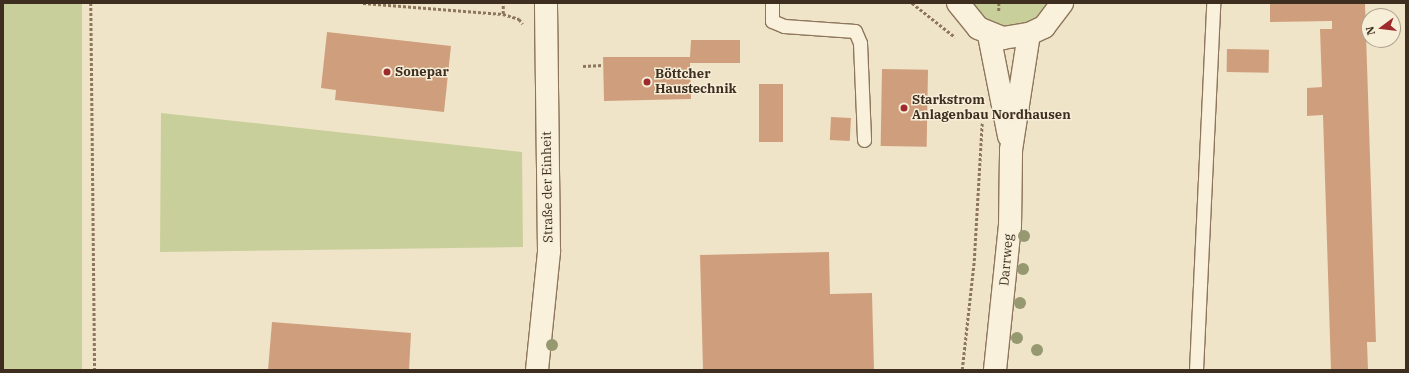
<!DOCTYPE html>
<html>
<head>
<meta charset="utf-8">
<style>
  body { margin:0 }
  #map { position:relative; width:1409px; height:373px; overflow:hidden; background:#f0e4c8; font-family:"IBM Plex Serif",serif }
  div>[style] { position:absolute }
  .green>* { inset:0; background:#c9cf9b; transform-origin:0 0 }
  .building>* { inset:0; background:#cf9f7d; transform-origin:0 0 }
  .path>* { height:2.5px; margin-top:-1.25px; transform-origin:0; background:repeating-linear-gradient(90deg,#8d765c 0 3px,transparent 0 5px) }
  .roads { filter:drop-shadow(1px 0 #8d765c) drop-shadow(-1px 0 #8d765c) drop-shadow(0 1px #8d765c) drop-shadow(0 -1px #8d765c) }
  .service>* { height:13px; margin:-6.5px; padding:0 6.5px; transform-origin:6.5px; border-radius:6.5px; background:#faf1dc }
  .minor>* { height:22px; margin:-11px; padding:0 11px; transform-origin:11px; border-radius:11px; background:#faf1dc }
  .trees>* { width:12px; height:12px; margin:-6px; border-radius:50%; background:#96986f }
  .dots>* { width:11px; height:11px; translate:-50% -50%; box-sizing:border-box; border:2px solid #f7eed8; border-radius:50% }
  span { translate:-50% -50%; white-space:nowrap; text-align:center; line-height:1.15; -webkit-text-stroke:3px #f7eed8; paint-order:stroke }
  .poi-label { font-size:13px; color:#3d2e20; font-weight:700 }
  .left { translate:0 -50%; text-align:left }
  .street-label { font-size:13px; color:#3d2e20 }
  .frame { position:absolute; inset:0; border:4px solid #3d2e20; pointer-events:none }
  .north { position:absolute; left:1361px; top:8px; width:40px; height:40px; box-sizing:border-box; background:#f7eed8; border:1px solid #ada18e; border-radius:50%; rotate:255deg; font-size:11px; font-weight:700; line-height:16px; text-align:center; color:#3d2e20 }
  .north::after { content:''; display:block; margin:auto; width:14px; height:18px; background:#9e2a2b; clip-path:polygon(50% 0,100% 100%,50% 72%,0 100%) }
</style>
</head>
<body>
<div id="map">
  <div class="green">
    <div style="left:3px;top:3px;width:79px;height:367px"></div>
    <div style="clip-path:polygon(969px 3px,1052px 3px,1031px 23px,1016px 28px,985px 21px)"></div>
    <div style="clip-path:polygon(161px 113px,522px 152px,523px 247px,160px 252px)"></div>
  </div>
  <div class="building">
    <div style="clip-path:polygon(1270px 3px,1365px 3px,1376px 342px,1367px 342px,1368px 370px,1331px 370px,1323px 115px,1307px 116px,1307px 88px,1322px 87px,1320px 29px,1332px 29px,1332px 21px,1270px 22px)"></div>
    <div style="clip-path:polygon(327px 32px,451px 46px,444px 112px,335px 100px,336px 90px,321px 88px)"></div>
    <div style="clip-path:polygon(691px 40px,740px 40px,740px 63px,690px 63px,691px 99px,604px 101px,603px 57px,690px 57px)"></div>
    <div style="left:1227px;top:49px;width:42px;height:23px;rotate:1deg"></div>
    <div style="left:882px;top:69px;width:46px;height:77px;rotate:1deg"></div>
    <div style="left:759px;top:84px;width:24px;height:58px"></div>
    <div style="left:831px;top:117px;width:20px;height:23px;rotate:3deg"></div>
    <div style="clip-path:polygon(829px 252px,830px 294px,872px 293px,874px 370px,703px 370px,700px 255px)"></div>
    <div style="clip-path:polygon(272px 322px,411px 333px,409px 370px,268px 370px)"></div>
  </div>
  <div class="path">
    <div style="left:91px;top:3px;width:367px;rotate:89.4deg"></div>
    <div style="left:363px;top:3px;width:140px;rotate:4.5deg"></div>
    <div style="left:503px;top:14px;width:17px;rotate:17deg"></div>
    <div style="left:519px;top:19px;width:6px;rotate:51deg"></div>
    <div style="left:912px;top:3px;width:55px;rotate:38.3deg"></div>
    <div style="left:999px;top:3px;width:9px;rotate:90deg"></div>
    <div style="left:503px;top:14px;width:11px;rotate:-90deg"></div>
    <div style="left:583px;top:66px;width:20px;rotate:-3deg"></div>
    <div style="left:962px;top:370px;width:110px;rotate:-83.7deg"></div>
    <div style="left:974px;top:261px;width:138px;rotate:-86.7deg"></div>
  </div>
  <div class="roads">
    <div class="service">
      <div style="left:772px;top:3px;width:18px;rotate:90deg"></div>
      <div style="left:772px;top:21px;width:13px;rotate:23deg"></div>
      <div style="left:784px;top:26px;width:71px;rotate:4deg"></div>
      <div style="left:855px;top:31px;width:13px;rotate:67deg"></div>
      <div style="left:860px;top:43px;width:97px;rotate:87.6deg"></div>
      <div style="left:1196px;top:370px;width:367px;rotate:-87.3deg"></div>
    </div>
    <div class="minor">
      <div style="left:958px;top:3px;width:32px;rotate:51deg"></div>
      <div style="left:978px;top:28px;width:27px;rotate:22deg"></div>
      <div style="left:1003px;top:38px;width:26px;rotate:-9deg"></div>
      <div style="left:1029px;top:34px;width:17px;rotate:-25deg"></div>
      <div style="left:1044px;top:27px;width:30px;rotate:-53deg"></div>
      <div style="left:989px;top:35px;width:103px;rotate:78.8deg"></div>
      <div style="left:537px;top:370px;width:120px;rotate:-84.2deg"></div>
      <div style="left:549px;top:251px;width:248px;rotate:-90.7deg"></div>
      <div style="left:995px;top:370px;width:145px;rotate:-84.1deg"></div>
      <div style="left:1010px;top:226px;width:76px;rotate:-89.2deg"></div>
      <div style="left:1011px;top:150px;width:117px;rotate:-81.2deg"></div>
    </div>
  </div>
  <div class="trees">
    <div style="left:1024px;top:236px"></div>
    <div style="left:1023px;top:269px"></div>
    <div style="left:1020px;top:303px"></div>
    <div style="left:1017px;top:338px"></div>
    <div style="left:552px;top:345px"></div>
    <div style="left:1037px;top:350px"></div>
  </div>
  <div class="dots">
    <div style="left:387px;top:72px;background:#9e2a2b"></div>
    <div style="left:647px;top:82px;background:#9e2a2b"></div>
    <div style="left:904px;top:108px;background:#9e2a2b"></div>
  </div>
  <div class="poi-label">
    <span class="left" style="left:395px;top:72px">Sonepar</span>
    <span class="left" style="left:655px;top:82px">Böttcher<br>Haustechnik</span>
    <span class="left" style="left:912px;top:108px">Starkstrom<br>Anlagenbau Nordhausen</span>
  </div>
  <div class="street-label">
    <span style="left:548px;top:187px;rotate:-91deg">Straße der Einheit</span>
    <span style="left:1007px;top:260px;rotate:-85deg">Darrweg</span>
  </div>
  <div class="frame"></div>
  <div class="north">N</div>
</div>
</body>
</html>
